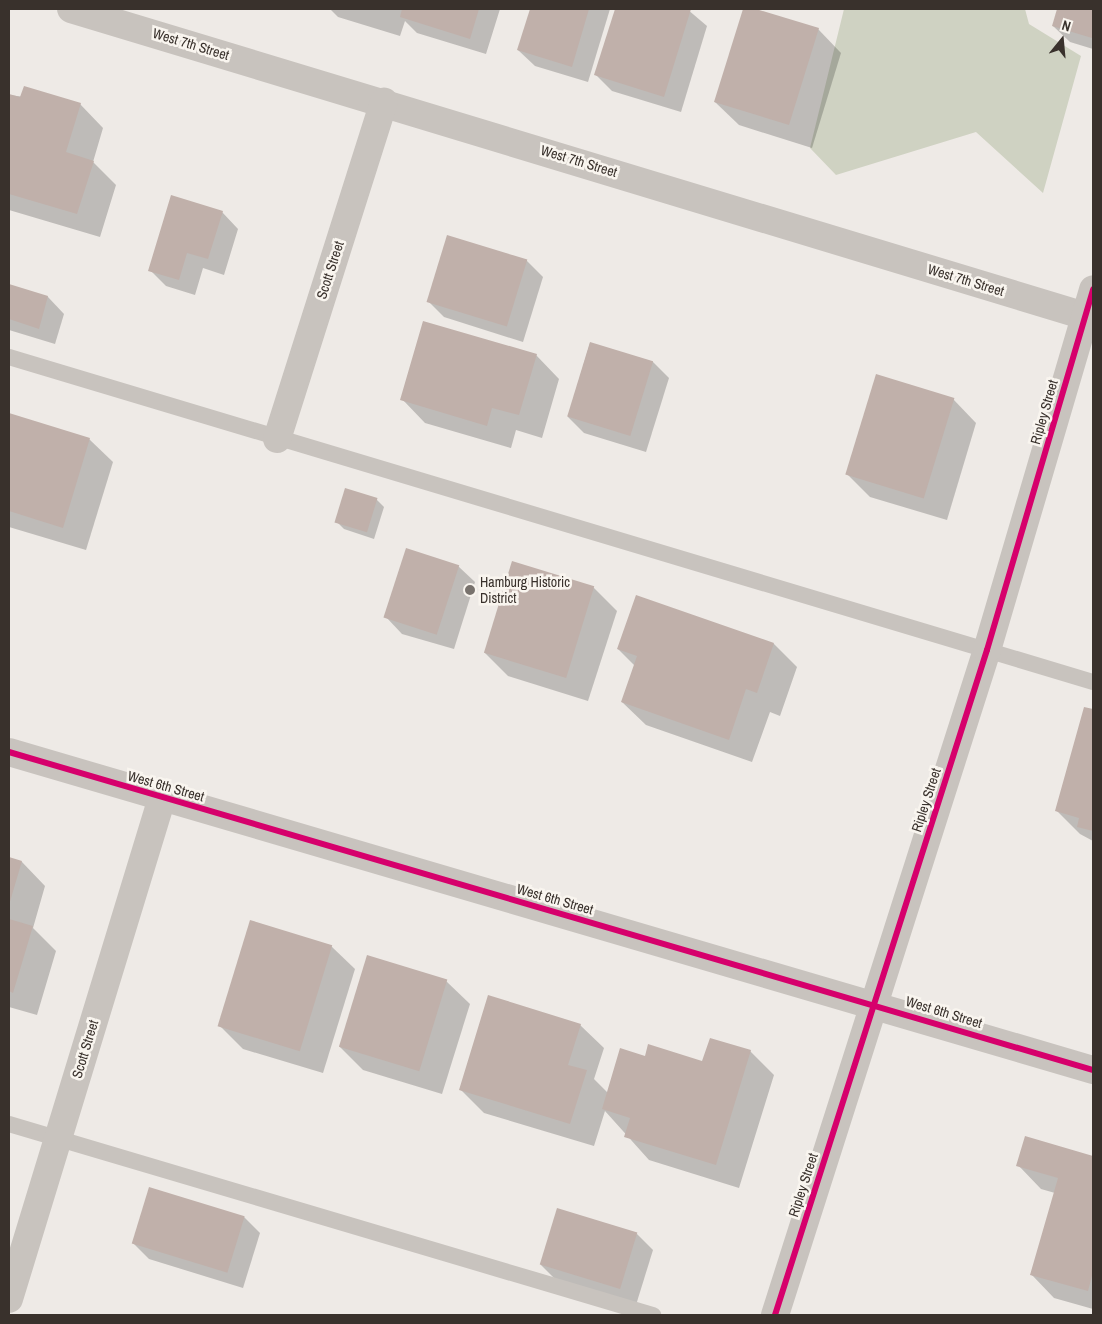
<!DOCTYPE html>
<html>
<head>
<meta charset="utf-8">
<style>
  body { margin:0 }
  #map { position:relative; width:1102px; height:1324px; overflow:hidden; background:#eeeae6; font-family:"Archivo Narrow",sans-serif }
  div>[style] { position:absolute }
  .green>* { inset:0; background:#cfd2c2 }
  .shadow>* { inset:0; background:#0003 }
  .building>* { inset:0; background:#c0b0aa; transform-origin:0 0 }
  .lane>* { height:16px; margin:-8px; padding:0 8px; transform-origin:8px; border-radius:8px; background:#c8c3be }
  .street>* { height:28px; margin:-14px; padding:0 14px; transform-origin:14px; border-radius:14px; background:#c8c3be }
  .cycleway>* { height:6px; margin:-3px; padding:0 3px; transform-origin:3px; border-radius:3px; background:#d6006c }
  .dots>* { width:14px; height:14px; translate:-50% -50%; box-sizing:border-box; border:2px solid #f9f5ef; border-radius:50% }
  span { translate:-50% -50%; white-space:nowrap; text-align:center; line-height:1.15; -webkit-text-stroke:5px #f9f5ef; paint-order:stroke }
  .street-label { font-size:14px; color:#39312c }
  .poi-label { font-size:14px; color:#39312c }
  .left { translate:0 -50%; text-align:left }
  .frame { position:absolute; inset:0; border:10px solid #39312c; pointer-events:none }
  .north { position:absolute; left:1037px; top:15px; width:50px; height:50px; -webkit-text-stroke:4px #f9f5ef; paint-order:stroke; rotate:17deg; font-size:14px; font-weight:700; line-height:20px; text-align:center; color:#39312c }
  .north::after { content:''; display:block; margin:auto; width:18px; height:22px; background:#39312c; clip-path:polygon(50% 0,100% 100%,50% 72%,0 100%) }
</style>
</head>
<body>
<div id="map">
  <div class="green">
    <div style="clip-path:polygon(844px 9px,1025px 9px,1029px 24px,1081px 56px,1043px 193px,976px 132px,836px 175px,810px 148px)"></div>
  </div>
  <div class="shadow">
    <div style="clip-path:polygon(330px 9px,500px 9px,486px 54px,417px 33px,405px 21px,400px 36px,338px 17px)"></div>
    <div style="clip-path:polygon(531px 9px,610px 9px,588px 82px,535px 66px,518px 50px)"></div>
    <div style="clip-path:polygon(616px 9px,687px 9px,707px 26px,681px 112px,612px 91px,596px 75px)"></div>
    <div style="clip-path:polygon(744px 9px,818px 29px,841px 53px,812px 148px,739px 125px,715px 102px)"></div>
    <div style="clip-path:polygon(1059px 9px,1093px 9px,1093px 49px,1070px 42px,1053px 26px)"></div>
    <div style="clip-path:polygon(9px 95px,80px 104px,103px 128px,93px 162px,116px 185px,100px 237px,9px 210px)"></div>
    <div style="clip-path:polygon(222px 212px,238px 229px,224px 275px,203px 268px,195px 295px,166px 286px,150px 270px)"></div>
    <div style="clip-path:polygon(526px 260px,543px 277px,523px 342px,444px 317px,428px 301px)"></div>
    <div style="clip-path:polygon(9px 286px,48px 297px,64px 314px,55px 344px,9px 330px)"></div>
    <div style="clip-path:polygon(590px 343px,653px 362px,669px 378px,646px 452px,584px 433px,568px 417px)"></div>
    <div style="clip-path:polygon(536px 355px,559px 379px,542px 438px,516px 430px,511px 448px,425px 423px,402px 399px)"></div>
    <div style="clip-path:polygon(953px 399px,976px 423px,947px 520px,870px 497px,847px 474px)"></div>
    <div style="clip-path:polygon(9px 414px,89px 439px,113px 462px,86px 550px,9px 527px)"></div>
    <div style="clip-path:polygon(376px 499px,384px 507px,374px 539px,344px 529px,336px 521px)"></div>
    <div style="clip-path:polygon(458px 566px,475px 582px,454px 649px,402px 634px,386px 617px)"></div>
    <div style="clip-path:polygon(593px 587px,617px 611px,588px 701px,508px 676px,485px 653px)"></div>
    <div style="clip-path:polygon(774px 644px,797px 667px,780px 716px,770px 712px,752px 762px,646px 725px,622px 702px,635px 666px,618px 649px)"></div>
    <div style="clip-path:polygon(1085px 708px,1093px 710px,1093px 841px,1080px 834px,1056px 810px)"></div>
    <div style="clip-path:polygon(9px 859px,22px 862px,45px 886px,33px 928px,56px 951px,37px 1015px,9px 1007px)"></div>
    <div style="clip-path:polygon(331px 946px,355px 969px,323px 1073px,243px 1049px,219px 1025px)"></div>
    <div style="clip-path:polygon(446px 981px,470px 1004px,442px 1094px,363px 1070px,340px 1047px)"></div>
    <div style="clip-path:polygon(580px 1025px,604px 1048px,594px 1079px,608px 1093px,646px 1057px,703px 1062px,750px 1051px,774px 1075px,739px 1188px,649px 1160px,605px 1111px,594px 1146px,484px 1113px,460px 1089px)"></div>
    <div style="clip-path:polygon(1026px 1138px,1093px 1157px,1093px 1309px,1054px 1298px,1031px 1274px,1055px 1193px,1041px 1189px,1018px 1165px)"></div>
    <div style="clip-path:polygon(244px 1217px,260px 1233px,243px 1288px,149px 1259px,133px 1243px)"></div>
    <div style="clip-path:polygon(637px 1234px,653px 1250px,636px 1305px,557px 1281px,541px 1265px)"></div>
  </div>
  <div class="building">
    <div style="clip-path:polygon(402px 9px,479px 9px,470px 39px,400px 17px)"></div>
    <div style="clip-path:polygon(530px 9px,589px 9px,572px 67px,517px 50px)"></div>
    <div style="clip-path:polygon(615px 9px,691px 9px,664px 97px,594px 75px)"></div>
    <div style="clip-path:polygon(743px 9px,756px 9px,819px 28px,789px 125px,714px 102px)"></div>
    <div style="clip-path:polygon(1057px 9px,1093px 9px,1092px 38px,1052px 26px)"></div>
    <div style="clip-path:polygon(24px 86px,81px 103px,66px 152px,94px 161px,77px 214px,9px 194px,9px 94px,20px 97px)"></div>
    <div style="clip-path:polygon(171px 195px,223px 211px,208px 259px,187px 253px,179px 280px,148px 271px)"></div>
    <div style="left:447px;top:235px;width:84px;height:70px;rotate:17deg"></div>
    <div style="clip-path:polygon(9px 284px,48px 296px,39px 329px,9px 319px)"></div>
    <div style="clip-path:polygon(423px 321px,537px 354px,519px 415px,492px 408px,487px 426px,400px 400px)"></div>
    <div style="left:590px;top:342px;width:66px;height:78px;rotate:17deg"></div>
    <div style="left:876px;top:374px;width:82px;height:105px;rotate:17deg"></div>
    <div style="clip-path:polygon(9px 413px,90px 438px,63px 528px,9px 511px)"></div>
    <div style="left:345px;top:488px;width:34px;height:36px;rotate:17deg"></div>
    <div style="left:406px;top:548px;width:56px;height:73px;rotate:18deg"></div>
    <div style="left:512px;top:561px;width:86px;height:96px;rotate:17deg"></div>
    <div style="clip-path:polygon(636px 595px,774px 643px,757px 693px,746px 689px,729px 740px,621px 702px,637px 656px,617px 649px)"></div>
    <div style="clip-path:polygon(1084px 707px,1093px 709px,1093px 831px,1077px 827px,1079px 818px,1055px 811px)"></div>
    <div style="clip-path:polygon(9px 857px,22px 861px,9px 905px)"></div>
    <div style="clip-path:polygon(9px 919px,33px 926px,13px 993px,9px 991px)"></div>
    <div style="left:250px;top:920px;width:86px;height:111px;rotate:17deg"></div>
    <div style="left:367px;top:955px;width:84px;height:96px;rotate:17deg"></div>
    <div style="clip-path:polygon(488px 995px,581px 1024px,568px 1065px,587px 1070px,570px 1124px,459px 1090px)"></div>
    <div style="clip-path:polygon(710px 1038px,751px 1050px,716px 1165px,624px 1137px,630px 1118px,602px 1109px,620px 1048px,645px 1056px,648px 1044px,702px 1061px)"></div>
    <div style="clip-path:polygon(1025px 1136px,1093px 1156px,1093px 1272px,1088px 1291px,1030px 1275px,1058px 1178px,1016px 1166px)"></div>
    <div style="left:149px;top:1187px;width:100px;height:59px;rotate:17deg"></div>
    <div style="left:557px;top:1208px;width:84px;height:59px;rotate:17deg"></div>
  </div>
  <div class="lane">
    <div style="left:9px;top:357px;width:1132px;rotate:16.69deg"></div>
    <div style="left:9px;top:1124px;width:672px;rotate:16.52deg"></div>
  </div>
  <div class="street">
    <div style="left:71px;top:9px;width:1059px;rotate:16.84deg"></div>
    <div style="left:277px;top:439px;width:354px;rotate:-72.4deg"></div>
    <div style="left:9px;top:752px;width:1130px;rotate:16.35deg"></div>
    <div style="left:9px;top:1299px;width:524px;rotate:-73.02deg"></div>
    <div style="left:775px;top:1315px;width:698px;rotate:-72.32deg"></div>
    <div style="left:987px;top:650px;width:376px;rotate:-73.6deg"></div>
  </div>
  <div class="cycleway">
    <div style="left:9px;top:752px;width:1130px;rotate:16.35deg"></div>
    <div style="left:775px;top:1315px;width:698px;rotate:-72.32deg"></div>
    <div style="left:987px;top:650px;width:376px;rotate:-73.6deg"></div>
  </div>
  <div class="dots">
    <div style="left:470px;top:590px;background:#78726d"></div>
  </div>
  <div class="street-label">
    <span style="left:191px;top:44px;rotate:17deg">West 7th Street</span>
    <span style="left:579px;top:161px;rotate:17deg">West 7th Street</span>
    <span style="left:330px;top:270px;rotate:-72deg">Scott Street</span>
    <span style="left:966px;top:280px;rotate:17deg">West 7th Street</span>
    <span style="left:1044px;top:412px;rotate:-74deg">Ripley Street</span>
    <span style="left:166px;top:786px;rotate:16deg">West 6th Street</span>
    <span style="left:926px;top:800px;rotate:-72deg">Ripley Street</span>
    <span style="left:555px;top:899px;rotate:16deg">West 6th Street</span>
    <span style="left:944px;top:1012px;rotate:17deg">West 6th Street</span>
    <span style="left:85px;top:1049px;rotate:-73deg">Scott Street</span>
    <span style="left:803px;top:1185px;rotate:-72deg">Ripley Street</span>
  </div>
  <div class="poi-label">
    <span class="left" style="left:480px;top:590px">Hamburg Historic<br>District</span>
  </div>
  <div class="frame"></div>
  <div class="north">N</div>
</div>
</body>
</html>
